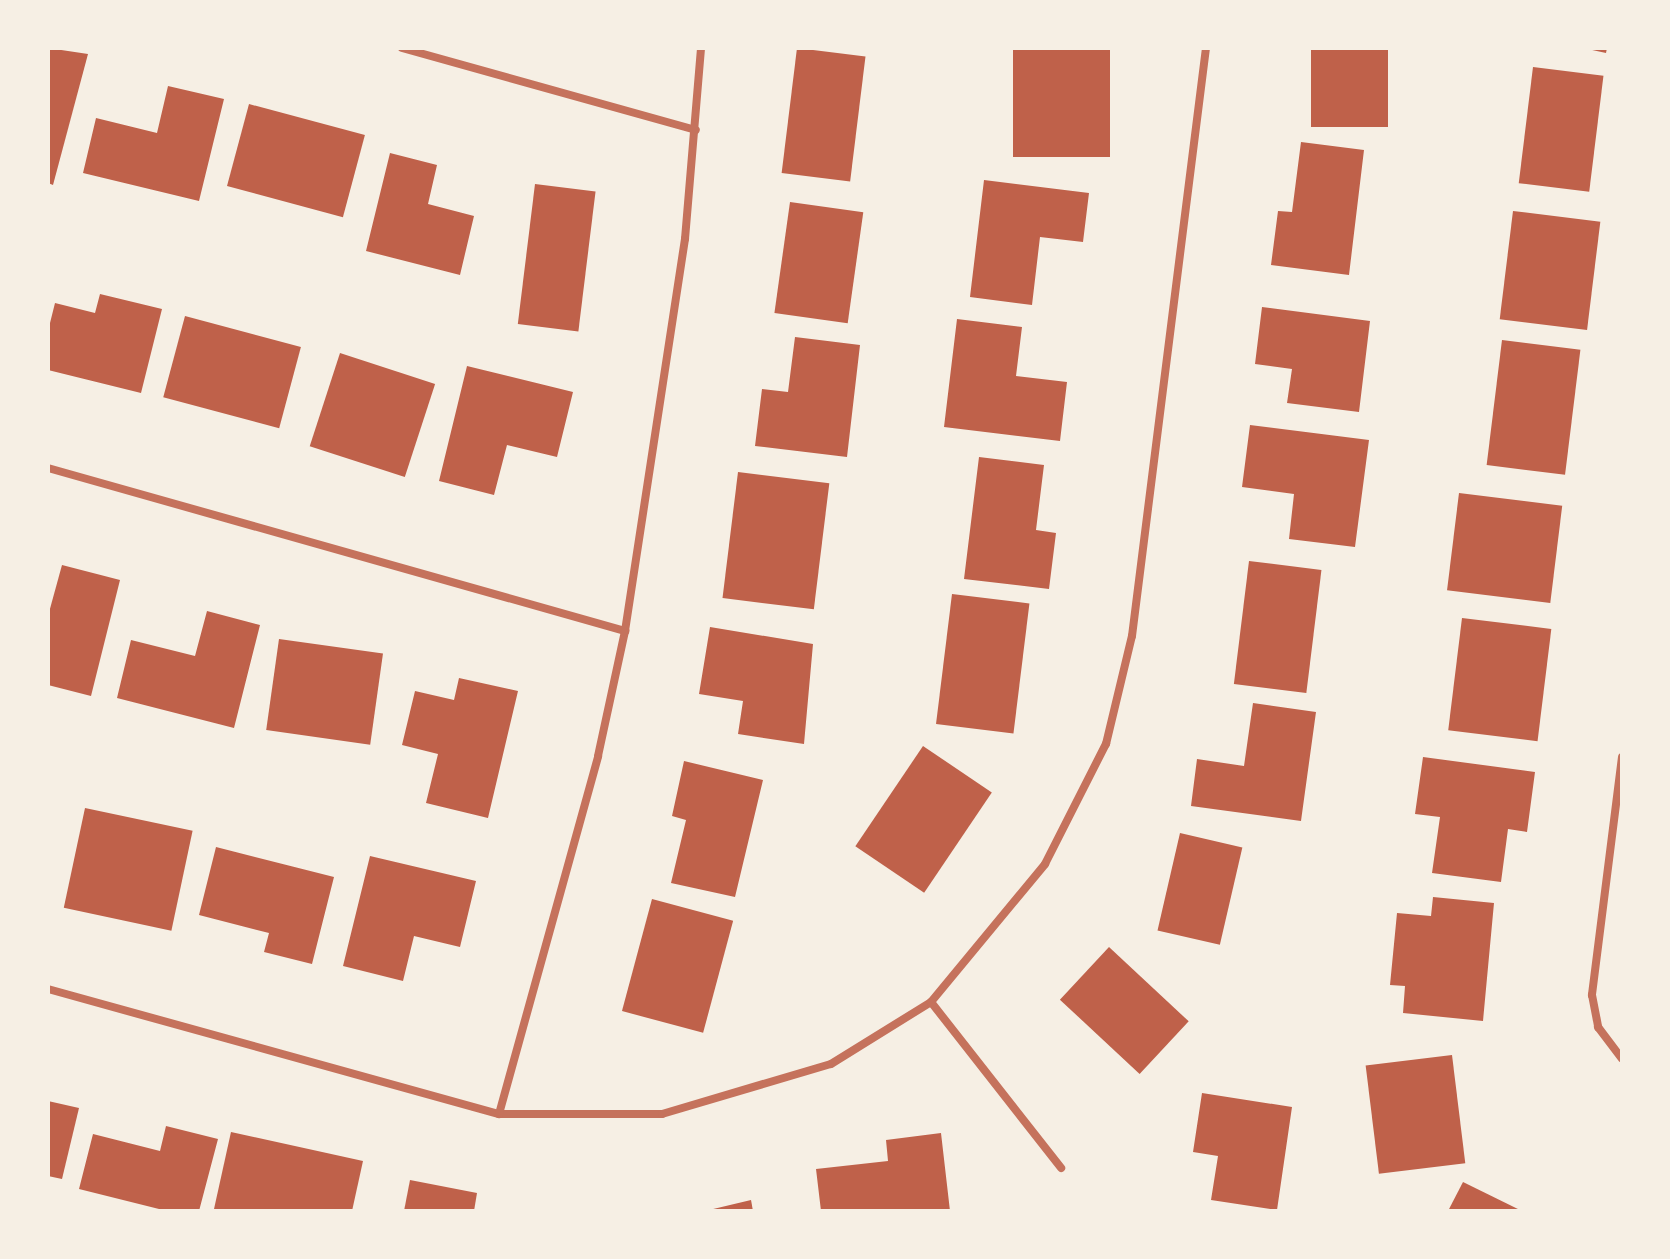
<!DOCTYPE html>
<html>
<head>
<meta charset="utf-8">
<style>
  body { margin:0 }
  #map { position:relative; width:1670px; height:1259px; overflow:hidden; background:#f6efe4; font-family:Manrope,sans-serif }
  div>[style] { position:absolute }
  .building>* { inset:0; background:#bf614a; transform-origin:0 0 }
  .minor>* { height:8px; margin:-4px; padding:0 4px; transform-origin:4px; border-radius:4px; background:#c5725c }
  span { translate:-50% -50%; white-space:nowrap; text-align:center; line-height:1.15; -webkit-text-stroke:6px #f6efe4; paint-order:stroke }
  .frame { position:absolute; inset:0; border:50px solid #f6efe4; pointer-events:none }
</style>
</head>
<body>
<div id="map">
  <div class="building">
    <div style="clip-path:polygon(48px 48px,88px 54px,53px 185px,48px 183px)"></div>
    <div style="left:797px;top:48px;width:69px;height:126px;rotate:7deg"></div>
    <div style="left:1013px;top:48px;width:97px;height:109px"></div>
    <div style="left:1311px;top:48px;width:77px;height:79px"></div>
    <div style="clip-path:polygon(1583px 48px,1607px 48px,1606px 53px)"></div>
    <div style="left:1533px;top:67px;width:71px;height:117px;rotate:7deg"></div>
    <div style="clip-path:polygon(168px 86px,224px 99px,199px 201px,83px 173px,96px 118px,157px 133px)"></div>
    <div style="left:249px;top:104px;width:120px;height:85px;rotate:15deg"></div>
    <div style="clip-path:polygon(1301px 142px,1364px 150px,1349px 275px,1271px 265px,1278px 211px,1292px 212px)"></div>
    <div style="clip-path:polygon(390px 153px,437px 165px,428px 204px,474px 216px,460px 275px,366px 251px)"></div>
    <div style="clip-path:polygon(984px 180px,1089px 193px,1083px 242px,1040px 237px,1032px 305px,970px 297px)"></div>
    <div style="left:535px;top:184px;width:61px;height:141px;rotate:7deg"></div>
    <div style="left:790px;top:202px;width:74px;height:112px;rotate:8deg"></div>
    <div style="left:1513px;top:211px;width:88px;height:109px;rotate:7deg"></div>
    <div style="clip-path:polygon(100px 294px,162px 309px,141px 393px,48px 370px,48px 331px,55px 303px,95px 313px)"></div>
    <div style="clip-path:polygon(1262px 307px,1370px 321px,1359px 412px,1287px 403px,1292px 369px,1255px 364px)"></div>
    <div style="left:185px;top:316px;width:120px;height:84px;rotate:15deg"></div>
    <div style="clip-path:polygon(957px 319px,1022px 327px,1016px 376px,1067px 382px,1060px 441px,944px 427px)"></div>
    <div style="clip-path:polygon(795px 337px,860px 345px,847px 457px,755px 446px,762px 389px,788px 392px)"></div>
    <div style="left:1502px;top:340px;width:79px;height:126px;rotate:7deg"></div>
    <div style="left:340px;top:353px;width:100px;height:98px;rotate:18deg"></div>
    <div style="clip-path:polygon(467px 366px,573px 392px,557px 457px,507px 445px,494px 495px,439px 481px)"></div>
    <div style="clip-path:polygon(1250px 425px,1369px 440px,1355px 547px,1289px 539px,1294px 494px,1242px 487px)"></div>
    <div style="clip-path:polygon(979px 457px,1044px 465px,1036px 530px,1056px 533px,1049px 589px,964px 579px)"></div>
    <div style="left:738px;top:472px;width:92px;height:127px;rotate:7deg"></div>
    <div style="left:1459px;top:493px;width:104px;height:98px;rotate:7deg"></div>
    <div style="left:1249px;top:561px;width:73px;height:124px;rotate:7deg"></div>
    <div style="clip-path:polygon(62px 565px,120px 580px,91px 696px,48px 685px,48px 616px)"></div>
    <div style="left:952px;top:594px;width:78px;height:131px;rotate:7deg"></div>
    <div style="clip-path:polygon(207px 611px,260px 625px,234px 728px,117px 698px,131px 640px,195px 656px)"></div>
    <div style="left:1462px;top:618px;width:90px;height:113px;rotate:7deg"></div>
    <div style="clip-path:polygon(710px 627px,813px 644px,804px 744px,738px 734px,743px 701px,699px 694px)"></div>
    <div style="left:279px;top:639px;width:105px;height:92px;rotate:8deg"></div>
    <div style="clip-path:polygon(459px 678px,518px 691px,488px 818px,426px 803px,438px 754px,402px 745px,415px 691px,454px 700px)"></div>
    <div style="clip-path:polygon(1253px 703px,1316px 712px,1301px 821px,1191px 806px,1197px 759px,1244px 766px)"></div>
    <div style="left:923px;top:746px;width:83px;height:121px;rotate:34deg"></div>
    <div style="clip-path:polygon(1423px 757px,1535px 772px,1527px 832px,1508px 829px,1501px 882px,1432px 873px,1440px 817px,1415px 814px)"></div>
    <div style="clip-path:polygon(684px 761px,763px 780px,735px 897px,671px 883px,686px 820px,672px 816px)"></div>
    <div style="left:85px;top:808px;width:110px;height:102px;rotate:12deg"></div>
    <div style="left:1180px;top:833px;width:64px;height:100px;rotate:13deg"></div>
    <div style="clip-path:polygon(216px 847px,334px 877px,312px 964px,264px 952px,269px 933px,199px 915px)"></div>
    <div style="clip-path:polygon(370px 856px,476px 881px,460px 947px,414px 936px,403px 981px,343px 966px)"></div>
    <div style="clip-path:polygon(1433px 897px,1494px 903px,1483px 1021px,1403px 1013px,1405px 986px,1390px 985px,1397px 913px,1431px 916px)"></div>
    <div style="left:652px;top:899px;width:84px;height:116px;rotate:15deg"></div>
    <div style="left:1109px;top:947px;width:109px;height:72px;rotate:43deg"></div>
    <div style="left:1452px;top:1055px;width:109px;height:87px;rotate:83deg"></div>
    <div style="clip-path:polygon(1202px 1093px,1292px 1107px,1277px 1210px,1211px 1200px,1218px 1156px,1193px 1152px)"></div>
    <div style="clip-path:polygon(48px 1101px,79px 1108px,62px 1179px,48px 1176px)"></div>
    <div style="clip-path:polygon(166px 1126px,218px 1139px,199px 1211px,167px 1211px,79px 1189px,93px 1134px,160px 1151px)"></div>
    <div style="clip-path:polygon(231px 1132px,363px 1161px,352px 1211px,214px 1209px)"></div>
    <div style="clip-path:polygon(941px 1133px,950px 1211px,821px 1211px,816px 1169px,888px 1161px,886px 1140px)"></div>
    <div style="clip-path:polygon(410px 1180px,477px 1193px,474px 1211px,404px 1211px)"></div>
    <div style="clip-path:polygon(1463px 1182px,1522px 1211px,1448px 1211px)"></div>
    <div style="clip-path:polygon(751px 1200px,753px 1211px,709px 1211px,709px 1210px)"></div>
  </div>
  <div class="minor">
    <div style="left:402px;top:48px;width:305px;rotate:15.6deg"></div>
    <div style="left:48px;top:468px;width:600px;rotate:15.77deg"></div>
    <div style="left:1622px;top:757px;width:240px;rotate:97.2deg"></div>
    <div style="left:1592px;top:995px;width:33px;rotate:79deg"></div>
    <div style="left:1598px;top:1027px;width:40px;rotate:53deg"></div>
    <div style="left:48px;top:989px;width:468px;rotate:15.5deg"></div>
    <div style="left:499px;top:1114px;width:163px"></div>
    <div style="left:662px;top:1114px;width:176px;rotate:-16.5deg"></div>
    <div style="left:831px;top:1064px;width:118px;rotate:-31.8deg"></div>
    <div style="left:931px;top:1002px;width:179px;rotate:-50.4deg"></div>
    <div style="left:1045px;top:864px;width:135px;rotate:-63.1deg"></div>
    <div style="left:1106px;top:744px;width:111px;rotate:-76.5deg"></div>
    <div style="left:1132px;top:636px;width:593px;rotate:-82.83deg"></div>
    <div style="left:931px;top:1002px;width:211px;rotate:51.9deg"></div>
    <div style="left:499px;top:1114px;width:371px;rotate:-74.5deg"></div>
    <div style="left:598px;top:756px;width:128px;rotate:-77.8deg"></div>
    <div style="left:625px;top:631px;width:397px;rotate:-81.3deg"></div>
    <div style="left:685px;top:239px;width:192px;rotate:-85.2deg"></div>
  </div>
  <div class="frame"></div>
</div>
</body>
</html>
